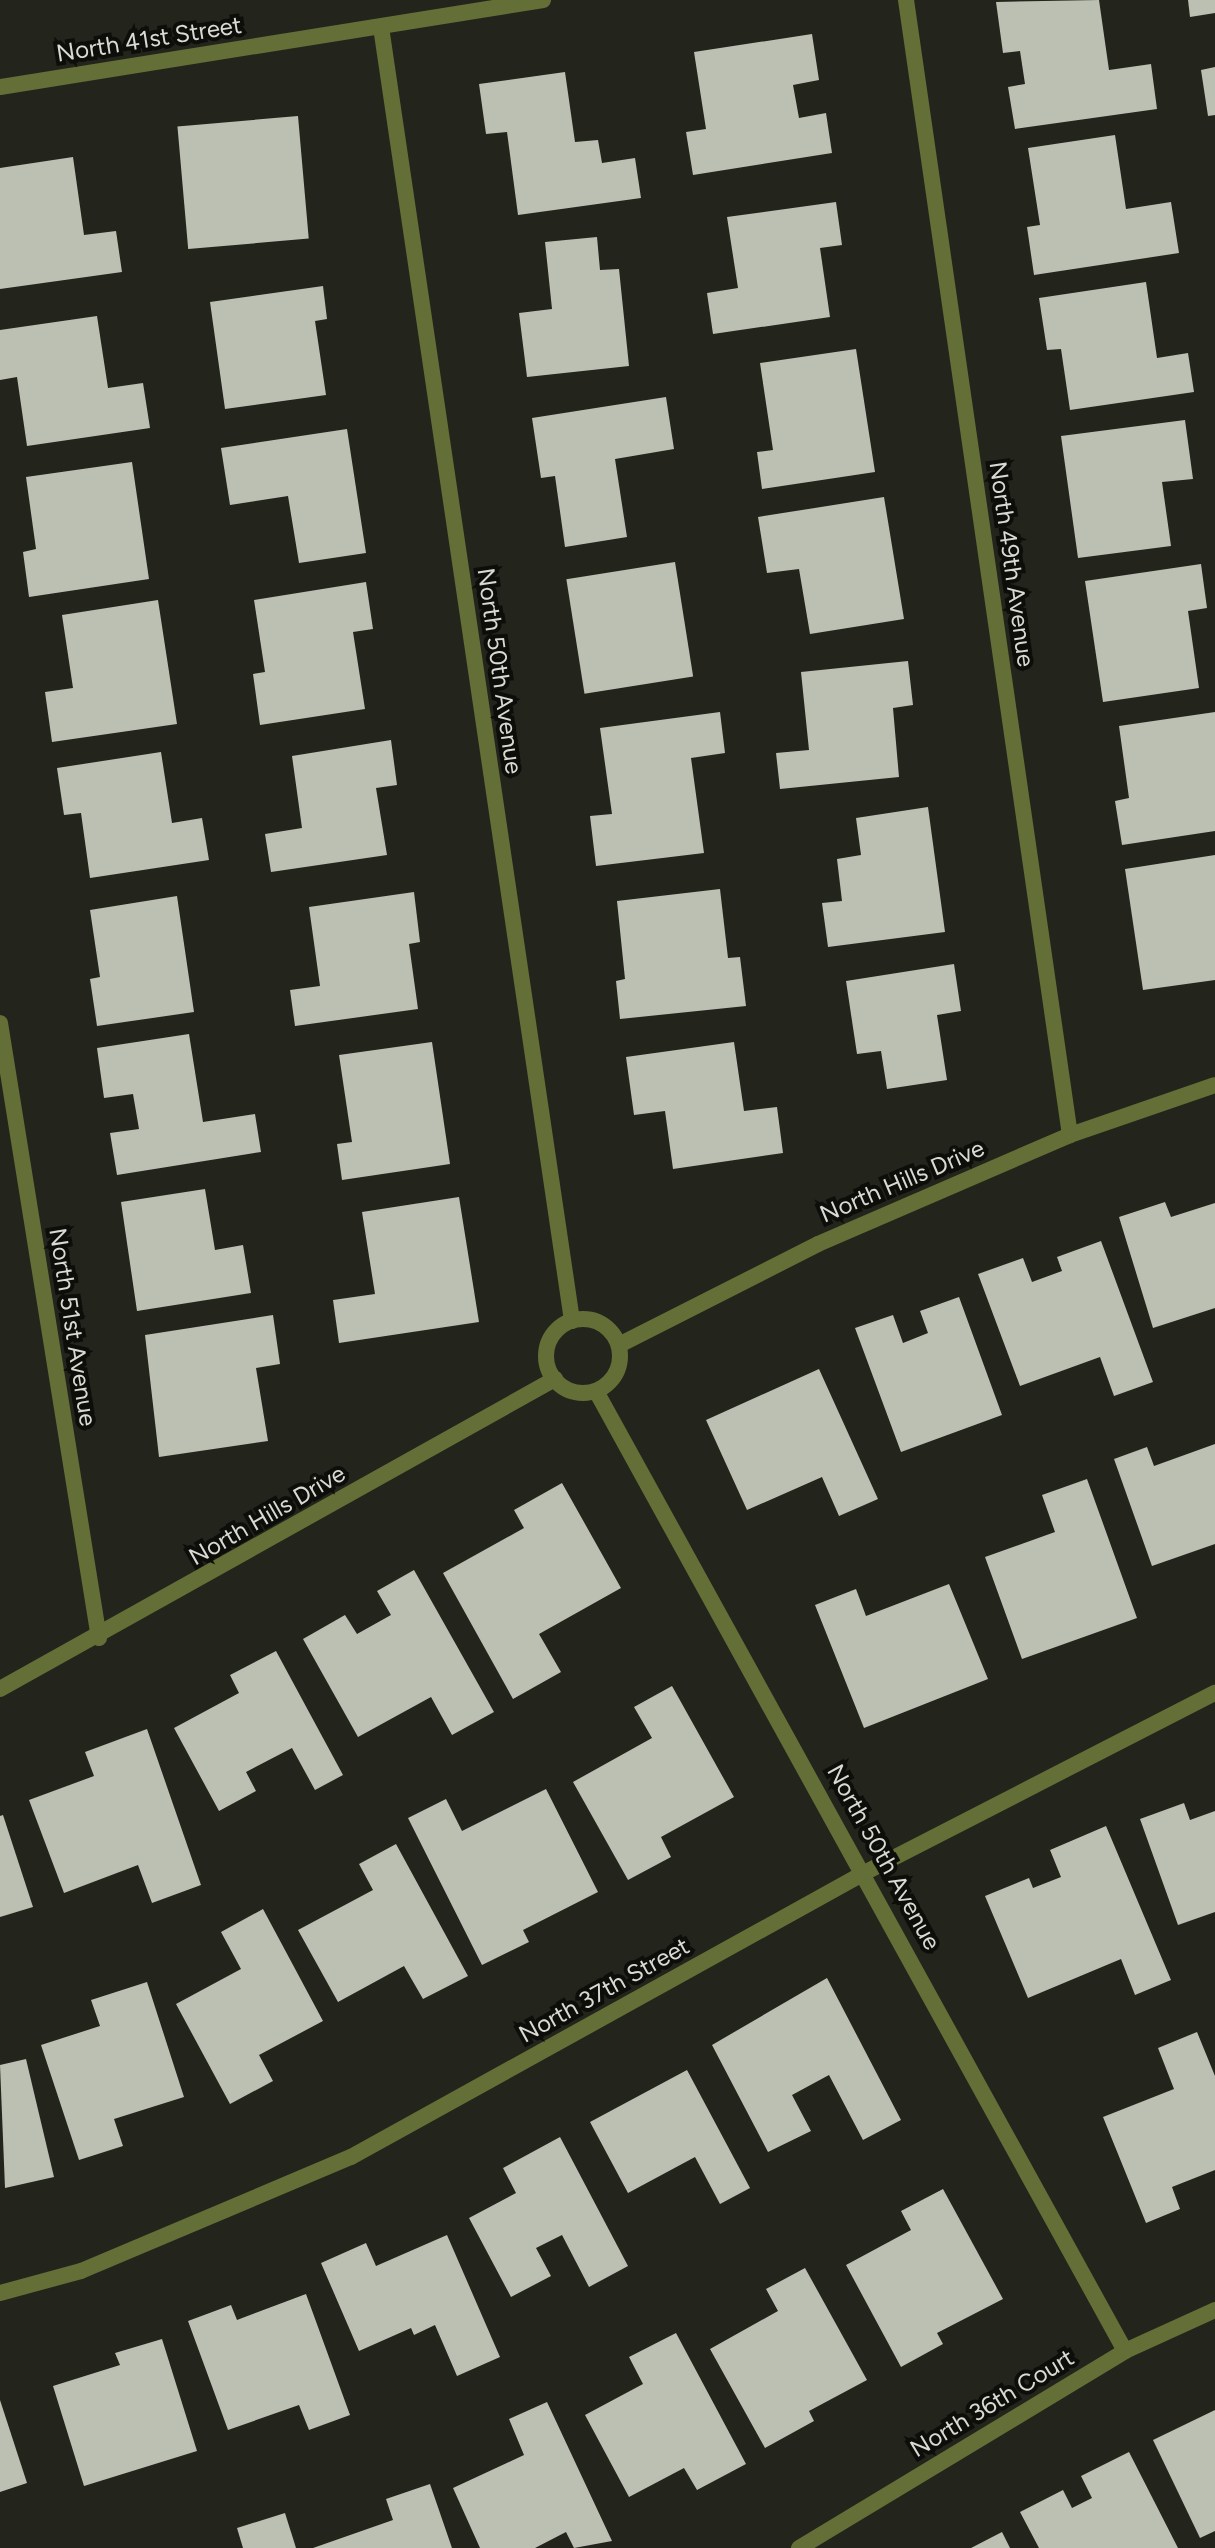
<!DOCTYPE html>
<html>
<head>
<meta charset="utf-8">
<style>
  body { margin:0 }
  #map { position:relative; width:1215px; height:2548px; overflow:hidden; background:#23251c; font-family:Figtree,sans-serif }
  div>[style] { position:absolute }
  .building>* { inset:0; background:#bcc0b3; transform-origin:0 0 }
  .street>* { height:16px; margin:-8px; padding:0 8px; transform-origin:8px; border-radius:8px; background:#636f36 }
  .street>.ring { margin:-8px; padding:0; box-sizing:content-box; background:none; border:16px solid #636f36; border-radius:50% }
  span { translate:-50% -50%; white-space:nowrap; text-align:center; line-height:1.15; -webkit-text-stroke:8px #0d0e0a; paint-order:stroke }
  .street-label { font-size:24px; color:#d8dad3 }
</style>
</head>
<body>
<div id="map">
  <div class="building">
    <div style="clip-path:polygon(1099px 0,1109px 70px,1151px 64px,1157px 109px,1015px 129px,1008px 87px,1025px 84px,1020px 51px,1003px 53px,996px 2px)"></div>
    <div style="clip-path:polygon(1188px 0,1215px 0,1215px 13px,1190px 17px)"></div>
    <div style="clip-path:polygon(812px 34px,819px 80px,793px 85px,799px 118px,826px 113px,832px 153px,693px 175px,686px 132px,706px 129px,694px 52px)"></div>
    <div style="clip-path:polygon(1215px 67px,1215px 115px,1208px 116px,1201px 70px)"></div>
    <div style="clip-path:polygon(565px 72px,575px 142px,598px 140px,602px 163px,635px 158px,641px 198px,518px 215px,507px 132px,486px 134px,479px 84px)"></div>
    <div style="left:298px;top:116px;width:123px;height:121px;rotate:85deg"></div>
    <div style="clip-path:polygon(1115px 135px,1126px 209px,1171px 202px,1179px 253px,1034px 275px,1027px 227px,1040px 225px,1028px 148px)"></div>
    <div style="clip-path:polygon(73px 157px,84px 235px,116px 231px,122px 272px,0 289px,0 168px)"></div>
    <div style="clip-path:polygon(836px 202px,842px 245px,820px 248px,830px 317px,713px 334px,707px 293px,738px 288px,727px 217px)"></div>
    <div style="clip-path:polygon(597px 237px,600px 270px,619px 269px,629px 366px,527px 377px,519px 313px,552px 309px,545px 242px)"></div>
    <div style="clip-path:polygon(1146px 282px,1157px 358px,1188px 353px,1194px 392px,1070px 410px,1061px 349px,1047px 350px,1039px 298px)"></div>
    <div style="clip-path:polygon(323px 286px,327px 319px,315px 321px,326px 395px,225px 409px,210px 302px)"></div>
    <div style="clip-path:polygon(97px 316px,108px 388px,143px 383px,150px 428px,27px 446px,17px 377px,0 380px,0 330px)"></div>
    <div style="clip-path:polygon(856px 349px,875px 472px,762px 489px,757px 452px,773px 450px,760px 363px)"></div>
    <div style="clip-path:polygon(666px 397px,674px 449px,615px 459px,627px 537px,565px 547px,555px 476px,541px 478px,532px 418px)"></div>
    <div style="clip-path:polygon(1185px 420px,1193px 479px,1162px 482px,1171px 546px,1078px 558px,1061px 436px)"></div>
    <div style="clip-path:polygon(347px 429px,366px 553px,299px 563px,288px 496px,230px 505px,221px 448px)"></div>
    <div style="clip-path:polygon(132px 462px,149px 579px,29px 597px,23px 552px,36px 549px,26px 477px)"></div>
    <div style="clip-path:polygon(884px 497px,904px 619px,810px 634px,799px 569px,767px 573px,758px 517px)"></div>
    <div style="left:675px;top:562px;width:116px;height:110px;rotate:81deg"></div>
    <div style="clip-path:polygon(1201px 564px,1207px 608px,1188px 611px,1199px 688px,1103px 702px,1085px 581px)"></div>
    <div style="clip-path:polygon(366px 582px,373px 629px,353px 632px,365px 709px,260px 725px,253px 674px,265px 672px,254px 600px)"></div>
    <div style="clip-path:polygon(158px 600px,177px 724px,52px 742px,45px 692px,73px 688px,62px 615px)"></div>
    <div style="clip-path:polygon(908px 661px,913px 705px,893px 708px,899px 777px,780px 789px,776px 753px,809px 750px,801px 672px)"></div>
    <div style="clip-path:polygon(720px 712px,725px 753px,691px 758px,704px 853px,596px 866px,590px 816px,612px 814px,600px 728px)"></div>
    <div style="clip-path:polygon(1215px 712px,1215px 831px,1122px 845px,1115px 801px,1129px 798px,1119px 726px)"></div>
    <div style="clip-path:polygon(391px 740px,397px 785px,376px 788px,387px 855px,271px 872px,265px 834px,302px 828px,292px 756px)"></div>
    <div style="clip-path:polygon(161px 752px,172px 823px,202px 818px,209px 860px,90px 878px,81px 813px,64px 815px,57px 768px)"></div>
    <div style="clip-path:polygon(928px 807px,945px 932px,828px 947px,822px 903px,842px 901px,837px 859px,861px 855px,856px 818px)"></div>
    <div style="clip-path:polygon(1215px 855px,1215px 980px,1143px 990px,1125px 869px)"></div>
    <div style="clip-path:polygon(720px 889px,728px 958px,740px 957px,746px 1006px,620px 1019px,616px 981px,625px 979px,617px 901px)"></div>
    <div style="clip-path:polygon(414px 892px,420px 942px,409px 944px,418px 1009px,295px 1026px,290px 990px,320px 986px,309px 907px)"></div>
    <div style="clip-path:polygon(177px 896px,194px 1012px,97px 1026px,90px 979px,100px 977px,90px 910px)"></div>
    <div style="clip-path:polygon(954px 964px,961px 1011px,937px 1015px,947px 1080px,887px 1089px,881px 1051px,857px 1054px,846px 981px)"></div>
    <div style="clip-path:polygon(189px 1034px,203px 1122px,255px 1114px,261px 1152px,117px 1175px,110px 1133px,139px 1129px,133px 1094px,104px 1098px,97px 1048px)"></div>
    <div style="clip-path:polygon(432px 1042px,450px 1164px,342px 1180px,337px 1144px,352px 1142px,339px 1055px)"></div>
    <div style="clip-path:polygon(734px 1042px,744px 1111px,777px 1107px,783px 1153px,673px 1169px,665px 1111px,634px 1115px,626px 1057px)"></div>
    <div style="clip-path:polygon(205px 1189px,215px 1250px,243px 1245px,251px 1293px,137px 1311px,121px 1202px)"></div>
    <div style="clip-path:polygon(459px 1197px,479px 1322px,339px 1343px,333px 1300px,375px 1294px,362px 1212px)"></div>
    <div style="clip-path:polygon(1165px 1202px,1171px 1217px,1215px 1203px,1215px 1308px,1153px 1328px,1119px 1217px)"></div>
    <div style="clip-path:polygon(1101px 1241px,1153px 1382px,1114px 1396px,1100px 1357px,1020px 1386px,978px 1274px,1023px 1258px,1032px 1282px,1062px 1271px,1057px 1257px)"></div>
    <div style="clip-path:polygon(959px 1297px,1002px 1415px,901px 1452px,855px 1328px,893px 1315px,903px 1343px,928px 1333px,920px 1311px)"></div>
    <div style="clip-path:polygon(273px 1315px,280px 1364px,256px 1368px,268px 1441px,159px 1457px,145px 1335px)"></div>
    <div style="clip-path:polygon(819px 1369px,878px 1499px,839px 1516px,822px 1477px,747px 1510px,706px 1420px)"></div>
    <div style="clip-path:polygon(1215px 1444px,1215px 1544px,1152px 1566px,1114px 1459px,1147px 1447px,1154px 1466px)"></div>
    <div style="clip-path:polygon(1087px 1479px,1137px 1618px,1022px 1659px,985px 1557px,1055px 1532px,1042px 1495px)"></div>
    <div style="clip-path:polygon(562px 1483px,621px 1588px,539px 1634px,561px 1672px,513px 1699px,443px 1573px,524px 1528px,514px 1510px)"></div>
    <div style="clip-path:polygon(414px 1570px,494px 1712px,452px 1735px,431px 1697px,358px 1737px,303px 1639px,345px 1615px,357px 1634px,391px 1615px,377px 1591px)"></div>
    <div style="clip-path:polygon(949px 1584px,988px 1679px,864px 1728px,815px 1605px,856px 1589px,866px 1616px)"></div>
    <div style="clip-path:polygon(276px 1651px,343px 1775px,315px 1790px,292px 1748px,246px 1772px,256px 1791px,219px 1811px,174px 1728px,239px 1693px,230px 1675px)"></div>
    <div style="clip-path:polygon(672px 1686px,734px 1797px,661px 1837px,671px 1857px,628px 1880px,573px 1782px,652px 1738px,634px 1707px)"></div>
    <div style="clip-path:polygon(147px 1729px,201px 1885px,152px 1903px,138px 1865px,64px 1893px,29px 1800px,94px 1776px,85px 1752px)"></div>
    <div style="clip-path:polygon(546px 1789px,598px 1892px,523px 1930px,529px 1942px,482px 1965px,408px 1818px,446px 1799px,462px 1831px)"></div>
    <div style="clip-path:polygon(1184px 1803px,1190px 1820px,1215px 1811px,1215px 1912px,1178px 1925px,1140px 1819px)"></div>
    <div style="clip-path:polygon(3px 1815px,33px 1907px,0 1917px,0 1816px)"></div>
    <div style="clip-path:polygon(1106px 1826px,1171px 1980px,1135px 1995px,1121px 1959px,1028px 1998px,985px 1896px,1029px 1878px,1033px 1888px,1061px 1877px,1050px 1850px)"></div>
    <div style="clip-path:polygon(396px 1844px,468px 1976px,423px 1999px,404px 1966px,338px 2002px,298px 1930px,373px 1890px,359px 1864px)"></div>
    <div style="clip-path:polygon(263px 1909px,323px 2021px,259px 2055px,273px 2081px,230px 2104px,176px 2004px,241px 1969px,221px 1932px)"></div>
    <div style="clip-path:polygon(827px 1978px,901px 2120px,863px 2140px,829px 2075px,792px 2095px,811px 2131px,768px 2152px,712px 2045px)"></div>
    <div style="clip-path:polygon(147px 1982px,184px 2097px,114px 2119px,123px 2146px,79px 2160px,41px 2045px,100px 2026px,91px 2000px)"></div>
    <div style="clip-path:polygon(1197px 2032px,1215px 2076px,1215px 2170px,1172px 2187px,1180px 2209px,1146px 2223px,1103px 2117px,1174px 2089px,1158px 2048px)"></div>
    <div style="clip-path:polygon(26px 2059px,54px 2177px,5px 2188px,0 2065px)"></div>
    <div style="clip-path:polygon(687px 2070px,750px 2188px,720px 2204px,695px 2157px,628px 2193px,590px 2122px)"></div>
    <div style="clip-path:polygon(560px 2137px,628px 2266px,589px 2287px,562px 2235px,536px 2248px,551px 2276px,511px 2297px,469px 2218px,516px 2193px,503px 2168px)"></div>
    <div style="clip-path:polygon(943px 2189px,1003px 2299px,937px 2333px,943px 2344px,901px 2367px,846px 2265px,911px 2230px,901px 2211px)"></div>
    <div style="clip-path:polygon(447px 2235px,500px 2357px,457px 2376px,435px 2325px,414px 2335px,411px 2328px,359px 2351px,321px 2263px,366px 2243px,376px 2266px)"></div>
    <div style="clip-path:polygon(805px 2268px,867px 2380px,809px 2411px,814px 2421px,765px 2448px,710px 2349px,778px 2311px,766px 2289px)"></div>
    <div style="clip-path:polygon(306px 2294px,350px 2415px,309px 2430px,299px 2405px,228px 2430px,188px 2321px,231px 2305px,237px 2320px)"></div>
    <div style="clip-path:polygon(676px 2333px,746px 2464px,697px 2490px,684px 2468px,629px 2497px,585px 2415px,643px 2384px,629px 2357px)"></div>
    <div style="clip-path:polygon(162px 2339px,197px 2451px,84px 2486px,53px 2386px,120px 2365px,115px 2353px)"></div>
    <div style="clip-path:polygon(0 2400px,27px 2483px,0 2492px)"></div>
    <div style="clip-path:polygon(547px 2402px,612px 2541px,574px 2548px,566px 2532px,535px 2548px,480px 2548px,453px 2488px,524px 2455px,509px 2419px)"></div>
    <div style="clip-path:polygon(1215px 2410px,1215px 2531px,1200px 2538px,1153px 2440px)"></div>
    <div style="clip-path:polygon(1129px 2452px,1178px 2548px,1039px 2548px,1020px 2512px,1063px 2490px,1072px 2508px,1092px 2498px,1081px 2476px)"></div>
    <div style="clip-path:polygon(430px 2484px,452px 2548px,313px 2548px,393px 2520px,386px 2499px)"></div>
    <div style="clip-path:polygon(285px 2513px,296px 2548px,243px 2548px,237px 2528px)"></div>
    <div style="clip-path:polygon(1002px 2532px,1010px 2548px,971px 2548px)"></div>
  </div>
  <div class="street">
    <div style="left:906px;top:0;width:1147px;rotate:81.78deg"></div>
    <div style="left:381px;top:27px;width:1308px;rotate:81.6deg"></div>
    <div style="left:0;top:87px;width:550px;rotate:-9.1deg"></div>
    <div style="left:0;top:1023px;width:623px;rotate:80.86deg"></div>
    <div class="ring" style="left:546px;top:1319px;width:58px;height:58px"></div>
    <div style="left:619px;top:1345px;width:223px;rotate:-26.9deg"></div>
    <div style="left:818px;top:1244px;width:275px;rotate:-23.4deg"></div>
    <div style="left:1070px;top:1135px;width:153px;rotate:-19deg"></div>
    <div style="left:596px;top:1391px;width:1096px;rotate:61.14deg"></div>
    <div style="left:0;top:1689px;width:636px;rotate:-29.19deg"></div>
    <div style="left:0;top:2293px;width:84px;rotate:-15.2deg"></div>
    <div style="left:81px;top:2271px;width:293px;rotate:-22.9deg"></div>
    <div style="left:351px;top:2157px;width:589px;rotate:-28.96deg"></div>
    <div style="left:866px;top:1872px;width:392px;rotate:-27.2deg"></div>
    <div style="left:799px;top:2548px;width:381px;rotate:-31.1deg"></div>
    <div style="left:1125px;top:2351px;width:99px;rotate:-24.5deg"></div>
  </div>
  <div class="street-label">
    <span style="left:149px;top:39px;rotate:-9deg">North 41st Street</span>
    <span style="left:1012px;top:564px;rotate:82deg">North 49th Avenue</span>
    <span style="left:500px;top:671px;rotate:82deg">North 50th Avenue</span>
    <span style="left:902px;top:1181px;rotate:-23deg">North Hills Drive</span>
    <span style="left:73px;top:1327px;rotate:81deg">North 51st Avenue</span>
    <span style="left:267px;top:1515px;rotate:-30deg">North Hills Drive</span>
    <span style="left:884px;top:1857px;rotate:61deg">North 50th Avenue</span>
    <span style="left:604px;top:1990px;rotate:-29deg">North 37th Street</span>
    <span style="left:992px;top:2403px;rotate:-31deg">North 36th Court</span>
  </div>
</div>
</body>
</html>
